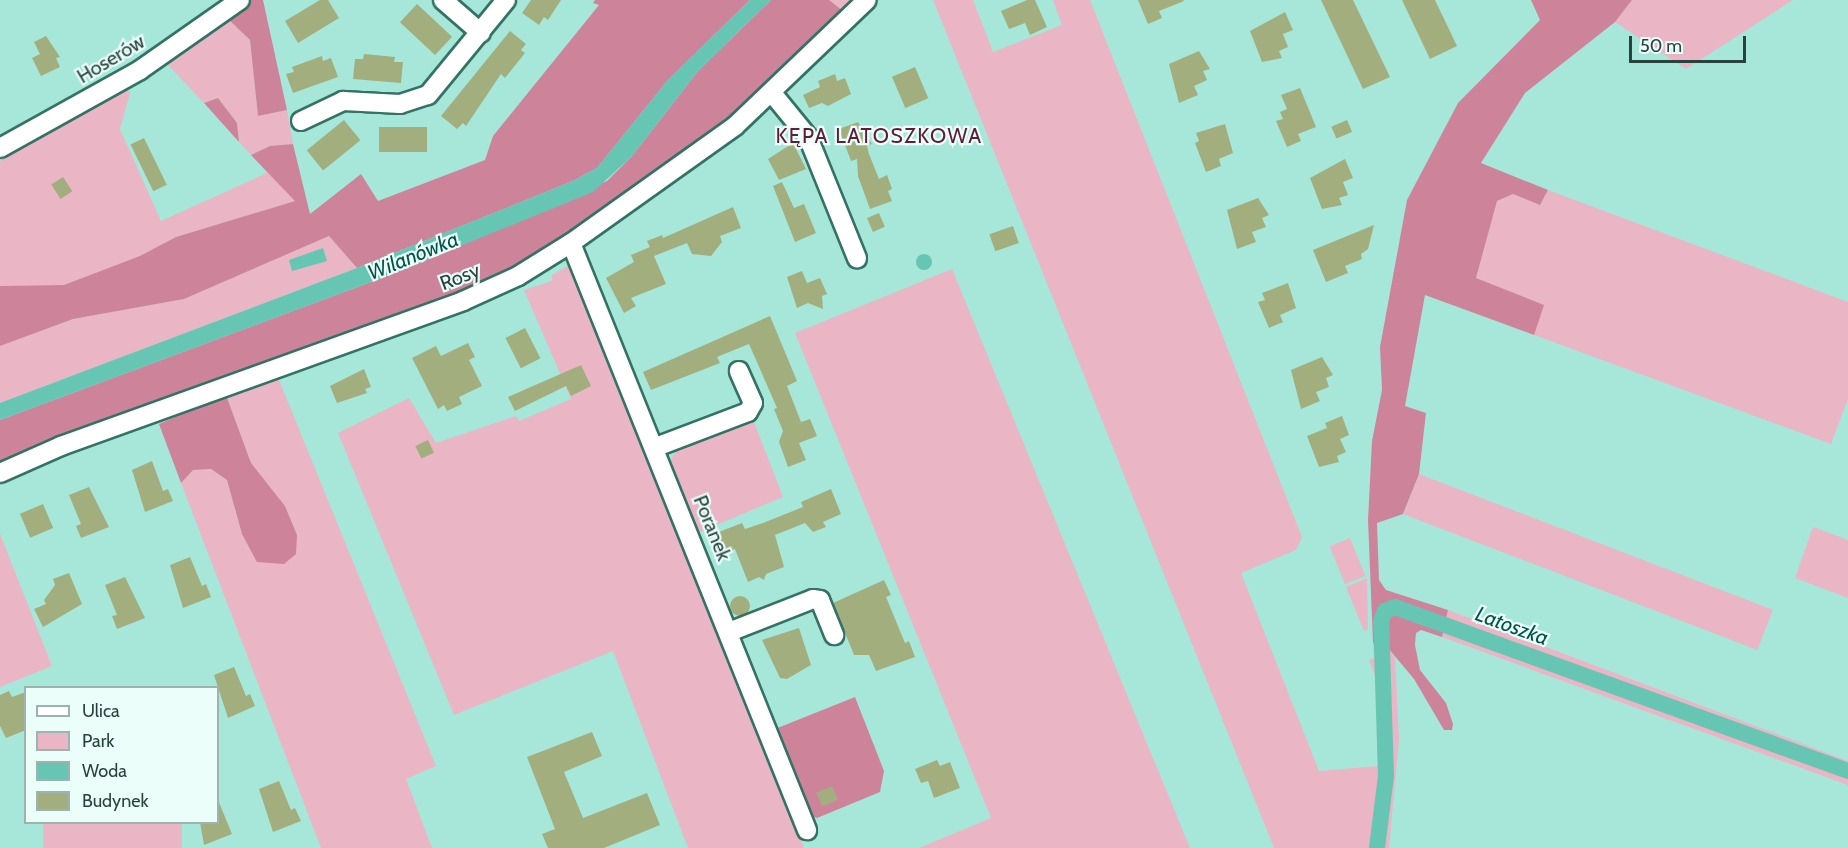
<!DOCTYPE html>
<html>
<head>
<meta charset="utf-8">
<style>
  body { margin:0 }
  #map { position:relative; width:1848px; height:848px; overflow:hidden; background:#a7e7d9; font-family:Cabin,sans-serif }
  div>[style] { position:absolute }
  .green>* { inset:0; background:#eab5c5; transform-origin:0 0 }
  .forest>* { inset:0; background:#cd849b }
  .water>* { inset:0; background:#67c5b3 }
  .round { border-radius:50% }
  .canal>* { height:16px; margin:-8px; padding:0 8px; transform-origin:8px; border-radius:8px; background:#67c5b3 }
  .building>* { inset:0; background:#a2ae7e; transform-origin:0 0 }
  .roads { filter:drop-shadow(2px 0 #347266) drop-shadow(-2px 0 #347266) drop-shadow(0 2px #347266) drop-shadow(0 -2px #347266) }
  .street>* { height:18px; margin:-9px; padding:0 9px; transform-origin:9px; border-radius:9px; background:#fff }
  span { translate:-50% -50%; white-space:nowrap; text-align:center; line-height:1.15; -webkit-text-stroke:4.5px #ebfef9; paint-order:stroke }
  .street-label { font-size:20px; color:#28423d }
  .neighbourhood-label { font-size:21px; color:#601d37; letter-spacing:1.5px }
  .water-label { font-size:21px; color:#00554a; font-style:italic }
  .legend { position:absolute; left:24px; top:686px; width:195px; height:138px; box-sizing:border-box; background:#ebfef9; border:2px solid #9db3ae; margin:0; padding:8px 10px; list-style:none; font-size:18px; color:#28423d }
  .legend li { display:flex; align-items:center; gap:12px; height:30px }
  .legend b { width:30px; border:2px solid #9db3ae }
  .scale { position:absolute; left:1629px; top:36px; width:117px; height:27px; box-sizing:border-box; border:3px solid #28423d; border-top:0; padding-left:8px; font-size:18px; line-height:21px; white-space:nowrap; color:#28423d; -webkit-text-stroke:4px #ebfef9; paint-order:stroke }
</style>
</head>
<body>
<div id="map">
  <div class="green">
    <div style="clip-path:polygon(829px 0,854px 0,843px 11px)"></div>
    <div style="clip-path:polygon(933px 0,973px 0,993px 52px,1062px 25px,1053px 0,1090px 0,1302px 537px,1296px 550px,1241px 573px,1319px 771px,1378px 766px,1376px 678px,1369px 660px,1374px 658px,1373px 643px,1388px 648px,1395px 658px,1399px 740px,1389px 848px,1274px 848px)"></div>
    <div style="clip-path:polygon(1632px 0,1793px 0,1686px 69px,1615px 22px)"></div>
    <div style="clip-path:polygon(226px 17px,250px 40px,258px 116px,287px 110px,293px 144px,270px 146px,251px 155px,239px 142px,237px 123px,218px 98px,204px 103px,167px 64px)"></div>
    <div style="clip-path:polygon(125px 87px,130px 93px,120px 129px,161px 221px,269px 172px,296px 201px,176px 237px,140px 257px,64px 285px,0 286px,0 161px)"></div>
    <div style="clip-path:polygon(1548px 190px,1848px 302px,1848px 399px,1831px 444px,1534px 335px,1543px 305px,1476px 278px,1497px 201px,1513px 194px,1540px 205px)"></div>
    <div style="clip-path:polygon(329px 236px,357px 268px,0 403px,0 346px,73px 319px,184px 299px)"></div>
    <div style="clip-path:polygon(574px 262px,620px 378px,804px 848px,688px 848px,613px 651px,454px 715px,338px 433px,409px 398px,436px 443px,516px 416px,519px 421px,571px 399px,524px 290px,552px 281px,552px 275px)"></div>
    <div style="clip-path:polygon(952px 269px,1190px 848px,919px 848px,991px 818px,795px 333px)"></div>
    <div style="clip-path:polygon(277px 375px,436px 766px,406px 779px,432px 848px,321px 848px,181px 483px,192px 470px,211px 469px,227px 480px,242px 534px,297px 535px,285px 506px,251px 463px,226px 395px)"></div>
    <div style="clip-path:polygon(752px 417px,783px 497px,697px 533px,670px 462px,674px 454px,685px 441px)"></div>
    <div style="left:1419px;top:474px;width:379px;height:43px;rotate:21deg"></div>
    <div style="clip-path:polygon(1813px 527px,1848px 540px,1848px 598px,1795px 578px)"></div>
    <div style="clip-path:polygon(0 534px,52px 666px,0 687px)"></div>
    <div style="left:1350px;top:538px;width:41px;height:22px;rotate:68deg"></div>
    <div style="clip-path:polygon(1367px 578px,1368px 629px,1364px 631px,1346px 587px)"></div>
    <div style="clip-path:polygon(1448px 610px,1848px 761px,1848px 785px,1442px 637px)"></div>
    <div style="left:43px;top:823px;width:139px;height:27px"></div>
  </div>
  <div class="forest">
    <div style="clip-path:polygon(249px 0,263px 0,287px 110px,258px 116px,250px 40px,226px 17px)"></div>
    <div style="clip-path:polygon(595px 0,750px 0,668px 80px,597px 168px,573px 181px,357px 268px,329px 236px,184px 299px,73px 319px,0 346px,0 286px,64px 285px,140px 256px,176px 237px,295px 201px,251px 155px,270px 146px,293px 144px,310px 214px,361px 174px,378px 201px,485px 160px,493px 136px,599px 5px,593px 3px)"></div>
    <div style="clip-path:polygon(771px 0,829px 0,843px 11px,739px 115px,537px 254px,479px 285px,424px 307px,89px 432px,32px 448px,0 465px,0 420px,387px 276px,607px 181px,632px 156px,698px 71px)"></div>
    <div style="clip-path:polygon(1531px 0,1632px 0,1615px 22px,1525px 93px,1481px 163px,1548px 190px,1540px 205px,1513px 194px,1497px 201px,1476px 278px,1544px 305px,1534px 335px,1425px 295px,1405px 406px,1426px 413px,1419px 474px,1403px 514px,1377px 523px,1379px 580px,1386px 590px,1448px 610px,1442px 637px,1421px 630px,1416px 633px,1415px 645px,1420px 670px,1446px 703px,1453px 724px,1452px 730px,1444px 730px,1414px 679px,1388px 648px,1373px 643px,1368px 520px,1372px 441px,1382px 390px,1380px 347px,1407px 200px,1458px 103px,1540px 20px)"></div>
    <div style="clip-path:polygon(218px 98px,237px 123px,239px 142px,204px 103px)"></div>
    <div style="clip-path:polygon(226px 395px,251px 463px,285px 506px,297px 535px,296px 554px,284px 564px,257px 562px,242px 534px,227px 480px,211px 469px,193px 470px,181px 483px,159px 424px)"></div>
    <div style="clip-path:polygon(855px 697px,884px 771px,880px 792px,817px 818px,809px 815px,775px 729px)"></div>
  </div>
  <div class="water">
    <div style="clip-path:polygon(750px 0,771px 0,698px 71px,632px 156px,593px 192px,387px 276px,0 420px,0 403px,357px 268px,573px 181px,597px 168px,668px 80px)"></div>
    <div style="clip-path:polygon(323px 248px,327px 261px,292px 271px,289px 260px)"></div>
    <div class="round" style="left:916px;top:254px;width:16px;height:16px"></div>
  </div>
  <div class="canal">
    <div style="left:1377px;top:848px;width:73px;rotate:-82.9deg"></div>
    <div style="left:1386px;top:776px;width:155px;rotate:-91.8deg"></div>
    <div style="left:1381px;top:621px;width:11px;rotate:-68deg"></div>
    <div style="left:1385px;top:611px;width:11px;rotate:-22deg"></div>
    <div style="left:1395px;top:607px;width:482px;rotate:19.9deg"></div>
  </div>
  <div class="building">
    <div style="clip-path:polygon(320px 0,328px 0,339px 18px,298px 43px,285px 21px)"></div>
    <div style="clip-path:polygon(531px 0,561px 0,548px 20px,544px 17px,539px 25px,522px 13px)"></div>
    <div style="clip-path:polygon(1027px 0,1035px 0,1047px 27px,1030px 35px,1025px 23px,1009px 29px,1001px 11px)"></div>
    <div style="clip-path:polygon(1138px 0,1183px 0,1184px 1px,1159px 11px,1162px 18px,1148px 24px)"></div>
    <div style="clip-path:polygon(1321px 0,1353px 0,1390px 77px,1363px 89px)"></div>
    <div style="clip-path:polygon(1402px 0,1435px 0,1457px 46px,1430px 59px)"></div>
    <div style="left:417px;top:4px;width:48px;height:25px;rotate:43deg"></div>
    <div style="clip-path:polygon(1285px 12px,1293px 30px,1283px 34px,1288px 47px,1279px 51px,1282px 58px,1262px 62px,1250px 31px)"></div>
    <div style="clip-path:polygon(510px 31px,526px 44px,521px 50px,525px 53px,505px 78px,501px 74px,466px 126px,463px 123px,457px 129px,441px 116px)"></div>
    <div style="clip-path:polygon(46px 36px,60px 57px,56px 58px,60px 67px,41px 76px,32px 58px,40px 54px,34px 42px)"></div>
    <div style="clip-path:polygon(1199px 51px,1210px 69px,1203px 71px,1207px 80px,1194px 86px,1198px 95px,1179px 103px,1169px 64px)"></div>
    <div style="clip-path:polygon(364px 54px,395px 57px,394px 62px,403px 62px,401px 83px,353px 79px,355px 59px,363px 59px)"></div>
    <div style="clip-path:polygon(322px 56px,323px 61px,331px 58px,338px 77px,293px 93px,286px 74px,294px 72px,292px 67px)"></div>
    <div style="left:915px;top:67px;width:34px;height:25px;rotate:67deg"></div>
    <div style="clip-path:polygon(835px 74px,837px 81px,845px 78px,851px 94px,828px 106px,822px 103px,809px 108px,803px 95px,820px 87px,818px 81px)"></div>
    <div style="clip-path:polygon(1300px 88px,1316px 127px,1298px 134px,1301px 141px,1287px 147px,1276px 121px,1283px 119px,1280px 112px,1287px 109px,1281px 95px)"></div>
    <div style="left:344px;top:120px;width:26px;height:48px;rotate:51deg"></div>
    <div style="left:1347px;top:120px;width:13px;height:17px;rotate:67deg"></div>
    <div style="clip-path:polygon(858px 122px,872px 144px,867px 146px,869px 154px,879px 179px,887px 175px,892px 189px,888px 191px,892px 201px,870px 209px,858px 176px,857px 159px,851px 161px,839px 129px)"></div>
    <div style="clip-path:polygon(1225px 124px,1233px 153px,1219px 159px,1221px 166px,1206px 172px,1195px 143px,1199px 141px,1196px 133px)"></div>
    <div style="left:379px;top:127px;width:48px;height:25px"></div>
    <div style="left:144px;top:138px;width:52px;height:15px;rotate:64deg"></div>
    <div style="clip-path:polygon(793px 143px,806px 169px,779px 180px,768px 159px)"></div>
    <div style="clip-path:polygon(1345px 159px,1353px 178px,1343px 182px,1348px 195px,1339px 198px,1342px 205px,1322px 209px,1310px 178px)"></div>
    <div style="left:63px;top:177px;width:17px;height:14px;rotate:57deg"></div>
    <div style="clip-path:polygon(782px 182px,794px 208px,804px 204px,816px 233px,795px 242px,773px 186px)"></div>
    <div style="clip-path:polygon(1258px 198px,1269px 215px,1262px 218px,1266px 227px,1252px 232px,1256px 242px,1237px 249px,1227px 210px)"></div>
    <div style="clip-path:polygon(733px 207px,741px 228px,720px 236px,722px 242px,711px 256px,692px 254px,687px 243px,654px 256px,666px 284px,631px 298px,636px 306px,624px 313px,606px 278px,634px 262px,631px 255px,650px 247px,647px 241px,662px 235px,663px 238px)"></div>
    <div style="left:879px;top:213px;width:15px;height:13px;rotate:67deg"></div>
    <div style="clip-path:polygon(1374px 225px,1368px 249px,1361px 254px,1362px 259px,1345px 266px,1348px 273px,1326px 282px,1313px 250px)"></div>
    <div style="left:1013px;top:226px;width:18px;height:25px;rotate:71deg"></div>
    <div style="clip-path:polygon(802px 271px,807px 283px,820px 278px,827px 294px,822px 296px,823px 309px,808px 303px,797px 308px,787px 277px)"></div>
    <div style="clip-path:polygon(1288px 283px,1296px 308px,1280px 315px,1283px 322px,1269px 328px,1258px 302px,1265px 300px,1262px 293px)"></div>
    <div style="clip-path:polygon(770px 316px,797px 381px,787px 386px,801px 422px,810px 419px,817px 436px,799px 443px,806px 460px,788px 467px,779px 442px,783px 431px,774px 409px,777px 408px,749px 344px,717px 357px,720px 363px,651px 390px,643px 372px)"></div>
    <div style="left:525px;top:328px;width:34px;height:22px;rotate:63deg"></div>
    <div style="clip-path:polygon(468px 343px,475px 357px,469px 360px,482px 386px,459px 397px,462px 404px,447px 411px,444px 405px,438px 409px,412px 358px,436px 346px,441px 356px)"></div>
    <div style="clip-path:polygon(1322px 357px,1333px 375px,1326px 378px,1329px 387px,1316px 392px,1320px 401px,1301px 409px,1291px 370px)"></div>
    <div style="clip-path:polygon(581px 365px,591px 386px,571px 396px,566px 386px,515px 411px,508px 397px)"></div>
    <div style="clip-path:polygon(364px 369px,371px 387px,365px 389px,367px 393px,337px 403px,330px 386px)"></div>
    <div style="clip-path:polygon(1342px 416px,1349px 435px,1340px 439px,1346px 452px,1337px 456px,1339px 462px,1319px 467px,1307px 436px,1327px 428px,1325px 423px)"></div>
    <div style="left:428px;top:440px;width:14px;height:14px;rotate:65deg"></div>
    <div style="clip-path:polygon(152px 461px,163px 491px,168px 489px,173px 501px,145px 512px,132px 470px)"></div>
    <div style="clip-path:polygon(89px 487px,109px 527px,81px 538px,76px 526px,81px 524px,69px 495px)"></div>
    <div style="clip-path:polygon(831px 489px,841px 514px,823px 522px,826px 527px,813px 532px,805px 523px,775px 535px,784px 567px,766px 574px,764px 580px,759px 577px,748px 582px,735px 549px,722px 554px,714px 534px,742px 523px,745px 529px,763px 523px,803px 507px,801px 502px)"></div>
    <div style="left:43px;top:504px;width:26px;height:25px;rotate:67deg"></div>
    <div style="clip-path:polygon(190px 557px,202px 586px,206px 584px,211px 597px,183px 608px,170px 565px)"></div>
    <div style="clip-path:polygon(69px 573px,82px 604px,43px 627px,34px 609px,46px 604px,44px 600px,55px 585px,53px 579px)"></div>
    <div style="clip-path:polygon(125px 577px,145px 618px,117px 629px,112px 616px,117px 615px,105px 585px)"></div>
    <div style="clip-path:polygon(884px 580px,891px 595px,886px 597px,905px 643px,909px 641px,915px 657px,876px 671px,869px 655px,854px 655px,833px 603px)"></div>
    <div class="round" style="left:730px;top:596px;width:20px;height:20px"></div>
    <div style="clip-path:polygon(799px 628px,811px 665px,787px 679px,780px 678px,762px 640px)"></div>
    <div style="clip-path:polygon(234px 667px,246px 696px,250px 694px,255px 706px,228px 718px,214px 675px)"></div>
    <div style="clip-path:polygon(9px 691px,12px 697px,26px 692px,26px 730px,6px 738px,0 726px,0 695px)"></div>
    <div style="clip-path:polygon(592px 732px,602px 756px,564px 772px,583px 818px,647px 793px,660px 825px,604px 848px,548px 848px,542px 834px,555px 829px,527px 757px)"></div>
    <div style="clip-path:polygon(937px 760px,940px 766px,950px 762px,960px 788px,934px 798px,928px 781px,921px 783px,915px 769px)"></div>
    <div style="clip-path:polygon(279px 781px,291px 810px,295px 808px,301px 821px,273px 832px,259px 789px)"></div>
    <div style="left:832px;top:786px;width:15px;height:17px;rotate:67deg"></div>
    <div style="clip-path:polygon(218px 800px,232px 834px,204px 845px,200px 822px,218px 822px)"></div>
  </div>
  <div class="roads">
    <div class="street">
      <div style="left:443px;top:0;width:50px;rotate:41deg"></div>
      <div style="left:772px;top:93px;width:57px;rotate:50.7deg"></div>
      <div style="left:808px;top:137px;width:131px;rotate:68deg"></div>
      <div style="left:301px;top:121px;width:47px;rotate:-25.5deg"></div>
      <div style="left:343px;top:101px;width:57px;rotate:3deg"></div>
      <div style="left:400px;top:104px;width:29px;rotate:-18deg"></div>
      <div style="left:428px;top:95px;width:123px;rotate:-50.6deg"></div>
      <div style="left:0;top:148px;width:160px;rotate:-29.1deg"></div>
      <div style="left:140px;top:70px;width:122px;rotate:-35deg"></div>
      <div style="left:571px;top:243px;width:633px;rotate:68.1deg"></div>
      <div style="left:656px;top:447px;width:98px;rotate:-20.8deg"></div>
      <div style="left:748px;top:412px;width:10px;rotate:-61deg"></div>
      <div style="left:753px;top:403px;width:35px;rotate:-114deg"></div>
      <div style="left:0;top:473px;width:67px;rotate:-23.9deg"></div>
      <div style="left:61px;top:446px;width:427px;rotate:-19.8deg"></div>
      <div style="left:463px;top:301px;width:60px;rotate:-24.4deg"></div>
      <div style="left:518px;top:276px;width:62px;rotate:-31.9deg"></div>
      <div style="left:571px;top:243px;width:201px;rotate:-35.5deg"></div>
      <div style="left:735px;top:126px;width:182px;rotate:-43.7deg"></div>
      <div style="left:729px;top:632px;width:90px;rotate:-21.4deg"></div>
      <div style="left:813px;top:599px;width:7px;rotate:8deg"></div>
      <div style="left:820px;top:600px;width:38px;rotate:68deg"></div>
    </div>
  </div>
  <div class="street-label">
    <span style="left:111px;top:59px;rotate:-31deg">Hoserów</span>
    <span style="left:460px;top:277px;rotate:-21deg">Rosy</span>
    <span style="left:712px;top:528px;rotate:68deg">Poranek</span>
  </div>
  <div class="neighbourhood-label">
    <span style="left:879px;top:136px">KĘPA LATOSZKOWA</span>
  </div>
  <div class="water-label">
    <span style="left:413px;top:256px;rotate:-22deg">Wilanówka</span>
    <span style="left:1512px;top:626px;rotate:20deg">Latoszka</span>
  </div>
  <ul class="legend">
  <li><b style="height:8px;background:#fff"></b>Ulica</li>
  <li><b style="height:16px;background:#eab5c5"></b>Park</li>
  <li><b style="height:16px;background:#67c5b3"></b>Woda</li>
  <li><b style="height:16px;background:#a2ae7e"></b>Budynek</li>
  </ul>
  <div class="scale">50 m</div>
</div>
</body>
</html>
